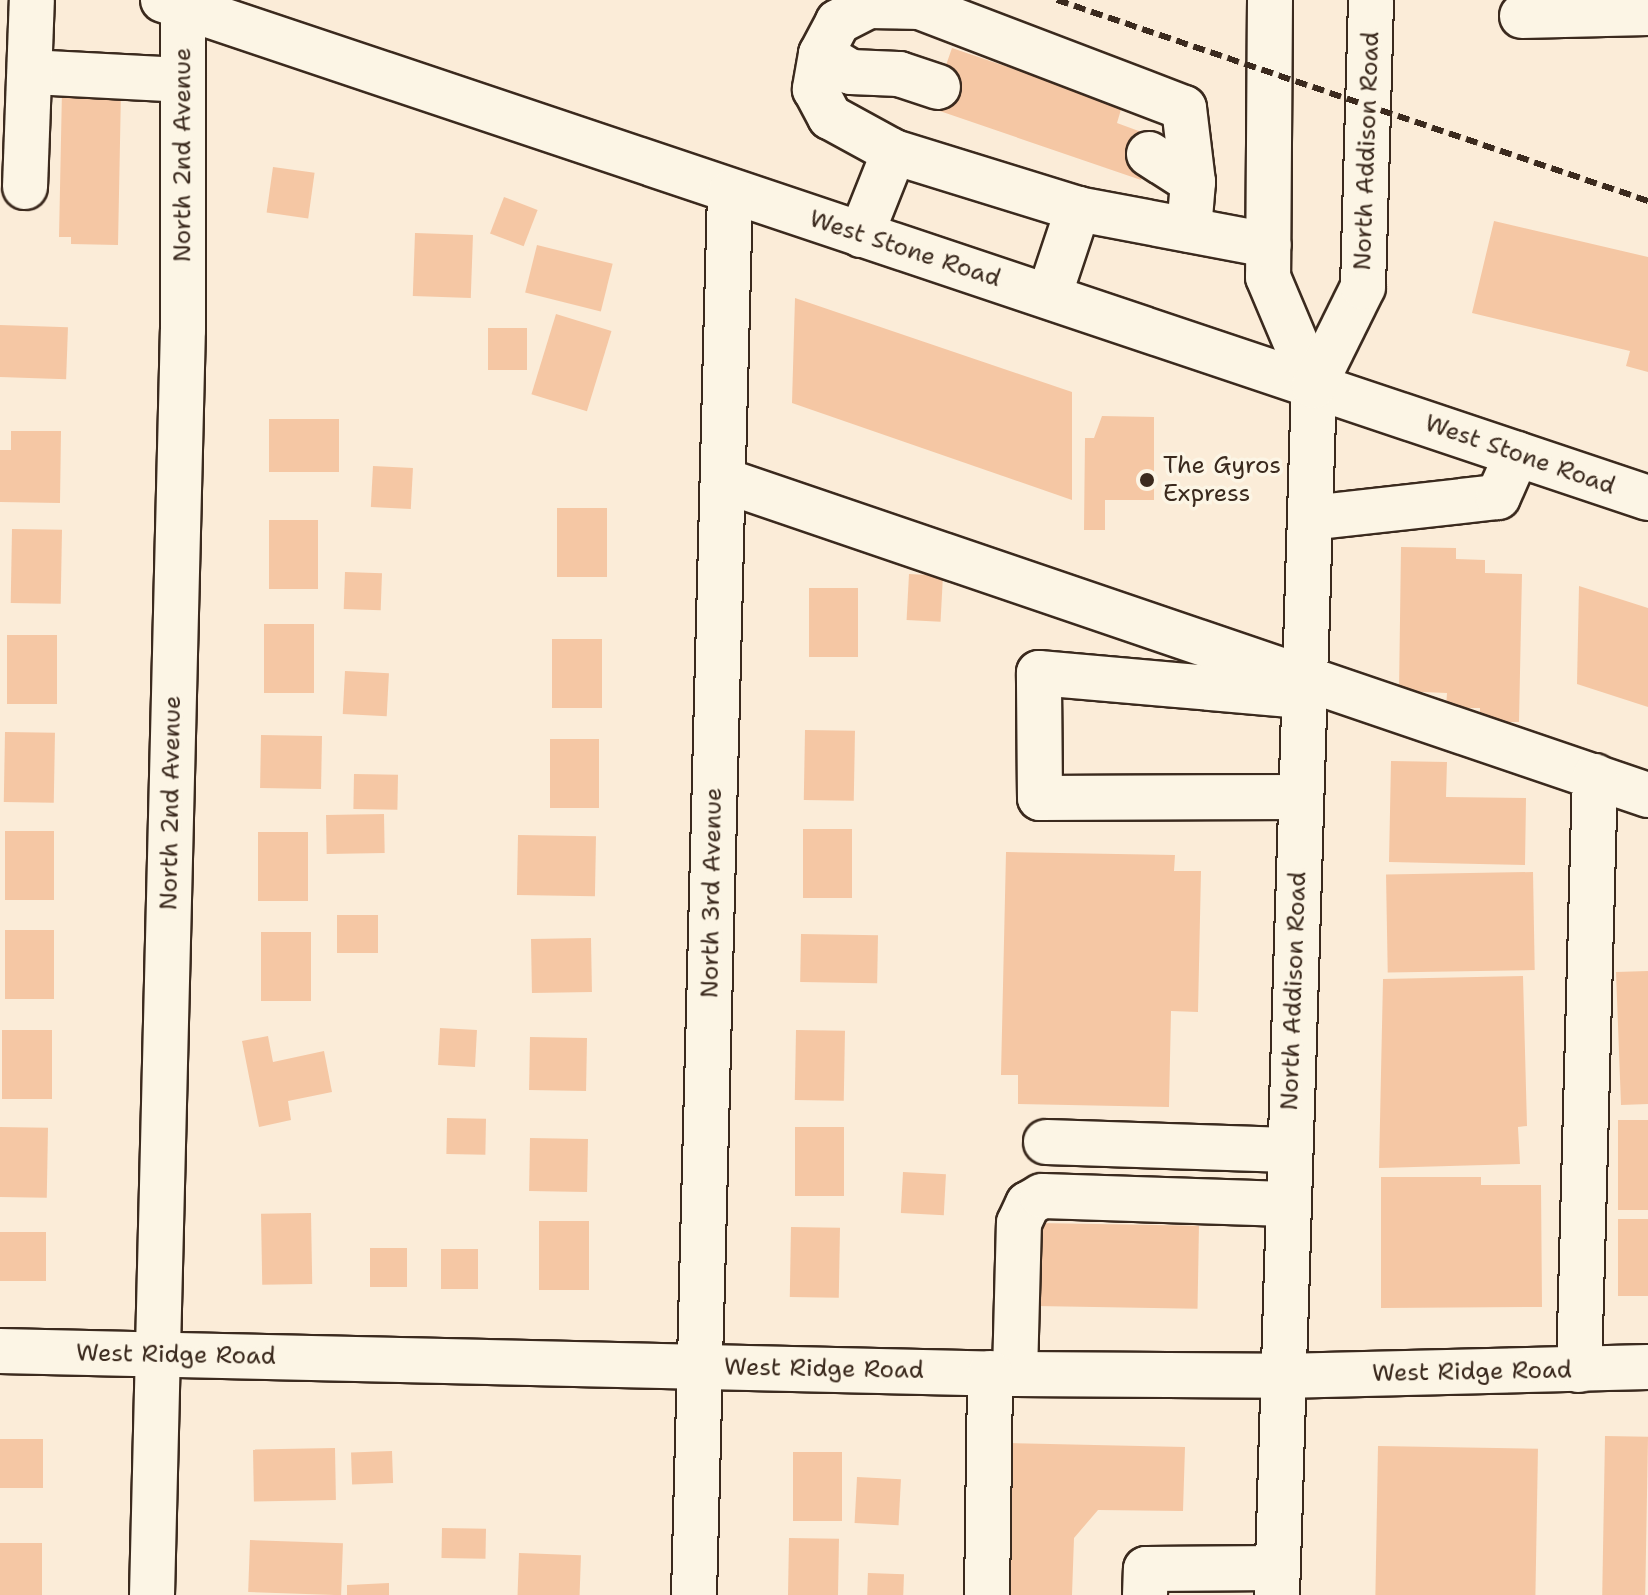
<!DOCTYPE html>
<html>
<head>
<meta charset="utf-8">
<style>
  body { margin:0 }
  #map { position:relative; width:1648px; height:1595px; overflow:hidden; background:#fbecd8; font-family:"Shantell Sans",sans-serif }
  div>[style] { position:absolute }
  .building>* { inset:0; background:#f5c7a4; transform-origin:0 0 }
  .roads { filter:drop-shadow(2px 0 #3b2a1e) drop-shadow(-2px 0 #3b2a1e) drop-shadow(0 2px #3b2a1e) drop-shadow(0 -2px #3b2a1e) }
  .minor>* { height:44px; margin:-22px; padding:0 22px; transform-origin:22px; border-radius:22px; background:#fcf5e5 }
  .rail>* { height:6px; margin-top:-3px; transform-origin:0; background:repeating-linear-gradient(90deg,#3b2a1e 0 12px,transparent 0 18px) }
  .dots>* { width:22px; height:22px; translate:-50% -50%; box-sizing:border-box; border:4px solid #fcf5e5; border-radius:50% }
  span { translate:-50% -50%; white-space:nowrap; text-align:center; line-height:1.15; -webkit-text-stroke:7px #fcf5e5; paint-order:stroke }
  .street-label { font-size:24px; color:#3b2a1e }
  .poi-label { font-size:24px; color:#3b2a1e }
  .left { translate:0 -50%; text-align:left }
</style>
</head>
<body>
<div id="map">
  <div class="building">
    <div style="clip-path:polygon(952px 48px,1122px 106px,1117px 123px,1155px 137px,1141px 180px,931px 108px)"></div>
    <div style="clip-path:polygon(62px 90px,121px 91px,118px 245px,71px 244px,71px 237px,59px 237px)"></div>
    <div style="left:273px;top:167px;width:42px;height:46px;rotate:8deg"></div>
    <div style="left:504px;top:197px;width:36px;height:39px;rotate:21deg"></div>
    <div style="clip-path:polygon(1494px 221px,1648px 257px,1648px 372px,1626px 366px,1630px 351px,1472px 313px)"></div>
    <div style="left:415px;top:233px;width:58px;height:63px;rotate:2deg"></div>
    <div style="left:537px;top:245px;width:78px;height:49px;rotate:14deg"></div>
    <div style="clip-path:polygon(795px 298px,1072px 392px,1072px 500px,792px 403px)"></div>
    <div style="left:556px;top:314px;width:58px;height:84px;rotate:17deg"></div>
    <div style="left:0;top:325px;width:68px;height:52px;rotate:2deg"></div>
    <div style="left:488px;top:328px;width:39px;height:42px"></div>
    <div style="clip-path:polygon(1102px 416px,1154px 417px,1154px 500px,1105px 500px,1105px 530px,1084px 530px,1085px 438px,1094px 438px)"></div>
    <div style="left:339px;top:419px;width:53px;height:70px;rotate:90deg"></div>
    <div style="clip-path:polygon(11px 431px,61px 431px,60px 503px,0 502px,0 450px,11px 450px)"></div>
    <div style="left:373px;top:466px;width:40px;height:41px;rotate:3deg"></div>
    <div style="left:557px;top:508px;width:50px;height:69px"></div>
    <div style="left:269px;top:520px;width:49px;height:69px"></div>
    <div style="left:12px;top:529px;width:50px;height:74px;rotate:1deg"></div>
    <div style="clip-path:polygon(1401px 547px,1456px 548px,1456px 559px,1485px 560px,1485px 573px,1522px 574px,1519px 722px,1480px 722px,1480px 708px,1446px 708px,1447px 693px,1399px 691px)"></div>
    <div style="left:345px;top:572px;width:37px;height:37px;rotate:2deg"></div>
    <div style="left:909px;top:574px;width:34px;height:46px;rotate:3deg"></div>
    <div style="clip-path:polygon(1579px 586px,1648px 608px,1648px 707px,1577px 684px)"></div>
    <div style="left:809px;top:588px;width:49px;height:69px"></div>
    <div style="left:264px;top:624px;width:50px;height:69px"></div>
    <div style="left:7px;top:635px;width:50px;height:69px"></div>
    <div style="left:552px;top:639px;width:50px;height:69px"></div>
    <div style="left:345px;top:671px;width:44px;height:43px;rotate:3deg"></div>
    <div style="left:805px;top:730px;width:50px;height:70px;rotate:1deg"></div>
    <div style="left:5px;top:732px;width:50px;height:70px;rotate:1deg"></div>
    <div style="left:261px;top:735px;width:61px;height:53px;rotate:1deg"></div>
    <div style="left:550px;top:739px;width:49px;height:69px"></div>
    <div style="clip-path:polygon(1391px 761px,1447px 762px,1446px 797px,1526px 798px,1525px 865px,1389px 862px)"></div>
    <div style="left:354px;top:774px;width:44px;height:35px;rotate:1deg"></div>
    <div style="left:384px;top:814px;width:39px;height:58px;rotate:89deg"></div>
    <div style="left:803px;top:829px;width:49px;height:69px"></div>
    <div style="left:5px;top:831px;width:49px;height:69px"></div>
    <div style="left:258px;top:832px;width:50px;height:69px"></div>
    <div style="left:518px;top:835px;width:78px;height:60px;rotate:1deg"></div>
    <div style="clip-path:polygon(1006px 852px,1175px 855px,1174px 871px,1201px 871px,1198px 1012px,1171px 1011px,1169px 1107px,1018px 1104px,1018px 1075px,1001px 1075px)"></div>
    <div style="left:1533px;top:872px;width:98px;height:147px;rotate:89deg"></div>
    <div style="left:337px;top:915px;width:41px;height:38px"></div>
    <div style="left:5px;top:930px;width:49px;height:69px"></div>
    <div style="left:261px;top:932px;width:50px;height:69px"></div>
    <div style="left:801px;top:934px;width:77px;height:48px;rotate:1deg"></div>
    <div style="left:591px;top:938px;width:54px;height:60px;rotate:89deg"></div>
    <div style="clip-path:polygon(1648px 971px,1648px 1104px,1621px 1105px,1616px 972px)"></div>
    <div style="clip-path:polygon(1523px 976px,1527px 1126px,1518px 1127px,1520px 1164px,1379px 1168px,1383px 979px)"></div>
    <div style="left:440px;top:1028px;width:37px;height:37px;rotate:3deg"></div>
    <div style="left:2px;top:1030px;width:50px;height:69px"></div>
    <div style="left:796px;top:1030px;width:49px;height:70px;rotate:1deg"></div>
    <div style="clip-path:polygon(268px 1036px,273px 1062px,324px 1051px,332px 1092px,288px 1101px,291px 1120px,259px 1127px,242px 1041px)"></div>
    <div style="left:530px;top:1037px;width:57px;height:53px;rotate:1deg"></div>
    <div style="left:447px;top:1118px;width:39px;height:36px;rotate:1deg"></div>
    <div style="left:1648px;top:1120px;width:90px;height:30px;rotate:90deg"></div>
    <div style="left:0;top:1127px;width:48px;height:70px;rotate:1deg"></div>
    <div style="left:795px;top:1127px;width:49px;height:69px"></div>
    <div style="left:530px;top:1138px;width:58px;height:53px;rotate:1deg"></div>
    <div style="left:903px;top:1172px;width:43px;height:41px;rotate:3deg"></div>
    <div style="clip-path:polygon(1381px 1177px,1481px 1177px,1481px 1185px,1541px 1185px,1542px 1307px,1381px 1308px)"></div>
    <div style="left:311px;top:1213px;width:71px;height:50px;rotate:89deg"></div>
    <div style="left:1648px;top:1219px;width:77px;height:30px;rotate:90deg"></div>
    <div style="left:539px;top:1221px;width:50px;height:69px"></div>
    <div style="left:1037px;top:1223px;width:162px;height:83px;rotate:1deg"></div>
    <div style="left:791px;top:1227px;width:49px;height:70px;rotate:1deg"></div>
    <div style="left:0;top:1232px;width:46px;height:49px"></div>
    <div style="left:370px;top:1248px;width:37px;height:39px"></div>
    <div style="left:441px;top:1249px;width:37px;height:40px"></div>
    <div style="left:1605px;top:1436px;width:43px;height:159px;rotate:1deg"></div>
    <div style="left:0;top:1439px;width:43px;height:49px"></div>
    <div style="clip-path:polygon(1009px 1443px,1185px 1447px,1183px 1511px,1098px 1510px,1074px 1538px,1072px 1595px,1005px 1595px)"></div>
    <div style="left:1378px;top:1446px;width:160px;height:149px;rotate:1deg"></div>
    <div style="left:335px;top:1448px;width:52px;height:82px;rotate:89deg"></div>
    <div style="left:392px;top:1451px;width:32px;height:41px;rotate:88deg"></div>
    <div style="left:793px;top:1452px;width:49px;height:69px"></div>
    <div style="left:857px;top:1477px;width:44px;height:46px;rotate:3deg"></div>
    <div style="left:442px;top:1528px;width:44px;height:30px;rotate:1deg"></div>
    <div style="left:789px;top:1538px;width:50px;height:57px;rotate:1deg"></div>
    <div style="left:250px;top:1540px;width:93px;height:52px;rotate:2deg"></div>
    <div style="left:0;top:1543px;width:42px;height:52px"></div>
    <div style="left:519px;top:1553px;width:62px;height:42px;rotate:2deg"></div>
    <div style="left:868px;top:1573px;width:36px;height:22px;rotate:2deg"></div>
    <div style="clip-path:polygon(389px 1583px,389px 1595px,347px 1595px,347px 1585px)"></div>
  </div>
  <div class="roads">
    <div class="minor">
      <div style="left:163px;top:0;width:1566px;rotate:18.54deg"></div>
      <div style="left:1270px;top:0;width:277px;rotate:90.4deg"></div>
      <div style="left:1268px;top:277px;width:118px;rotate:67.1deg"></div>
      <div style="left:1522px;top:16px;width:126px;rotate:-1.4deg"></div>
      <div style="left:821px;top:54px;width:35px;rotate:31deg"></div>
      <div style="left:851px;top:72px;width:48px;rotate:2.4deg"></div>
      <div style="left:899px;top:74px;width:41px;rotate:18.4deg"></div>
      <div style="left:31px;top:72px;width:152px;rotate:3deg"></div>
      <div style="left:1184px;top:108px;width:283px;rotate:-159.1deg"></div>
      <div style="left:920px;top:7px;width:51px;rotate:-178.9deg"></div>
      <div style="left:869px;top:6px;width:35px;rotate:153deg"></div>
      <div style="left:838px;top:22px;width:36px;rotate:118deg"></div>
      <div style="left:821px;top:54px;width:36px;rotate:100deg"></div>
      <div style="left:815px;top:89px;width:32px;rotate:62deg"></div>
      <div style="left:830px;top:117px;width:73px;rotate:28.7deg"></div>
      <div style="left:894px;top:152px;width:193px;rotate:17.2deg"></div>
      <div style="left:1078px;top:209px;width:194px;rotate:10.7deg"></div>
      <div style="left:1184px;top:108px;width:75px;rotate:83.1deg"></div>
      <div style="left:1193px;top:182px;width:48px;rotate:94.8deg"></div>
      <div style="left:1149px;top:154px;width:52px;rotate:32.5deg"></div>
      <div style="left:25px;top:187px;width:187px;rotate:-87.9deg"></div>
      <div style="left:861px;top:235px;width:89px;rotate:-68.3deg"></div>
      <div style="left:1049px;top:296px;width:92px;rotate:-71.6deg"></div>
      <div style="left:723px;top:480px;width:977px;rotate:18.81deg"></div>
      <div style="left:1310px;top:518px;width:189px;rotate:-6.4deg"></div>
      <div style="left:1498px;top:497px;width:47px;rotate:-66.2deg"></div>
      <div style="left:1301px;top:797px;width:261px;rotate:179.8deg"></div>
      <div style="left:1040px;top:798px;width:125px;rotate:-90.5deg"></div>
      <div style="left:1039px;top:673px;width:264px;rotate:5deg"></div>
      <div style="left:1046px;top:1142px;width:243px;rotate:1.9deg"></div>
      <div style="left:0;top:1351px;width:1015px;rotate:1.3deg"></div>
      <div style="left:1015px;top:1374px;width:267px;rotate:0.4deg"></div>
      <div style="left:1282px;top:1376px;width:366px;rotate:-1.4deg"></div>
      <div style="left:1579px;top:1370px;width:594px;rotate:-88.46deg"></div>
      <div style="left:1015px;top:1374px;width:151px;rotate:-88.5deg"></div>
      <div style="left:1019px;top:1223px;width:21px;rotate:-65deg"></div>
      <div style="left:1028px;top:1204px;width:16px;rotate:-30deg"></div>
      <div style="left:1042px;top:1196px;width:245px;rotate:1.9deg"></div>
      <div style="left:152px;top:1595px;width:1265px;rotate:-88.6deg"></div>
      <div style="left:183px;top:330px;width:319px;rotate:-90deg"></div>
      <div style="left:694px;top:1595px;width:1403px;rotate:-88.53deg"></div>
      <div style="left:987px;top:1595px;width:222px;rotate:-89.2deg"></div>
      <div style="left:1145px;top:1595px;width:26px;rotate:-88deg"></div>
      <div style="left:1146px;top:1569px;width:132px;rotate:-0.4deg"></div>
      <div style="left:1277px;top:1595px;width:1210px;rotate:-88.25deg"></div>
      <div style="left:1314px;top:386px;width:110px;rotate:-63.7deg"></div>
      <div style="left:1363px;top:287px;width:287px;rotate:-88.4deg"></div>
    </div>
  </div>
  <div class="rail">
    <div style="left:1057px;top:0;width:624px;rotate:18.78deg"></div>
  </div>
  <div class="dots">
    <div style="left:1147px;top:480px;background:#3b2a1e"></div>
  </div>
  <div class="street-label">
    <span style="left:1367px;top:151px;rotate:-88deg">North Addison Road</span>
    <span style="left:183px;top:155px;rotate:-90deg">North 2nd Avenue</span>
    <span style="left:905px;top:249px;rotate:18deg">West Stone Road</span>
    <span style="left:1520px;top:455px;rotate:19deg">West Stone Road</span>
    <span style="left:171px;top:803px;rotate:-89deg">North 2nd Avenue</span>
    <span style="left:712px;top:893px;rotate:-89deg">North 3rd Avenue</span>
    <span style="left:1294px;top:991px;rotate:-88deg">North Addison Road</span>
    <span style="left:176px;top:1355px;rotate:1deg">West Ridge Road</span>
    <span style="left:824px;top:1369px;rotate:1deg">West Ridge Road</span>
    <span style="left:1472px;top:1372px;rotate:-1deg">West Ridge Road</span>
  </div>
  <div class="poi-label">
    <span class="left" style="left:1163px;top:480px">The Gyros<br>Express</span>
  </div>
</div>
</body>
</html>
